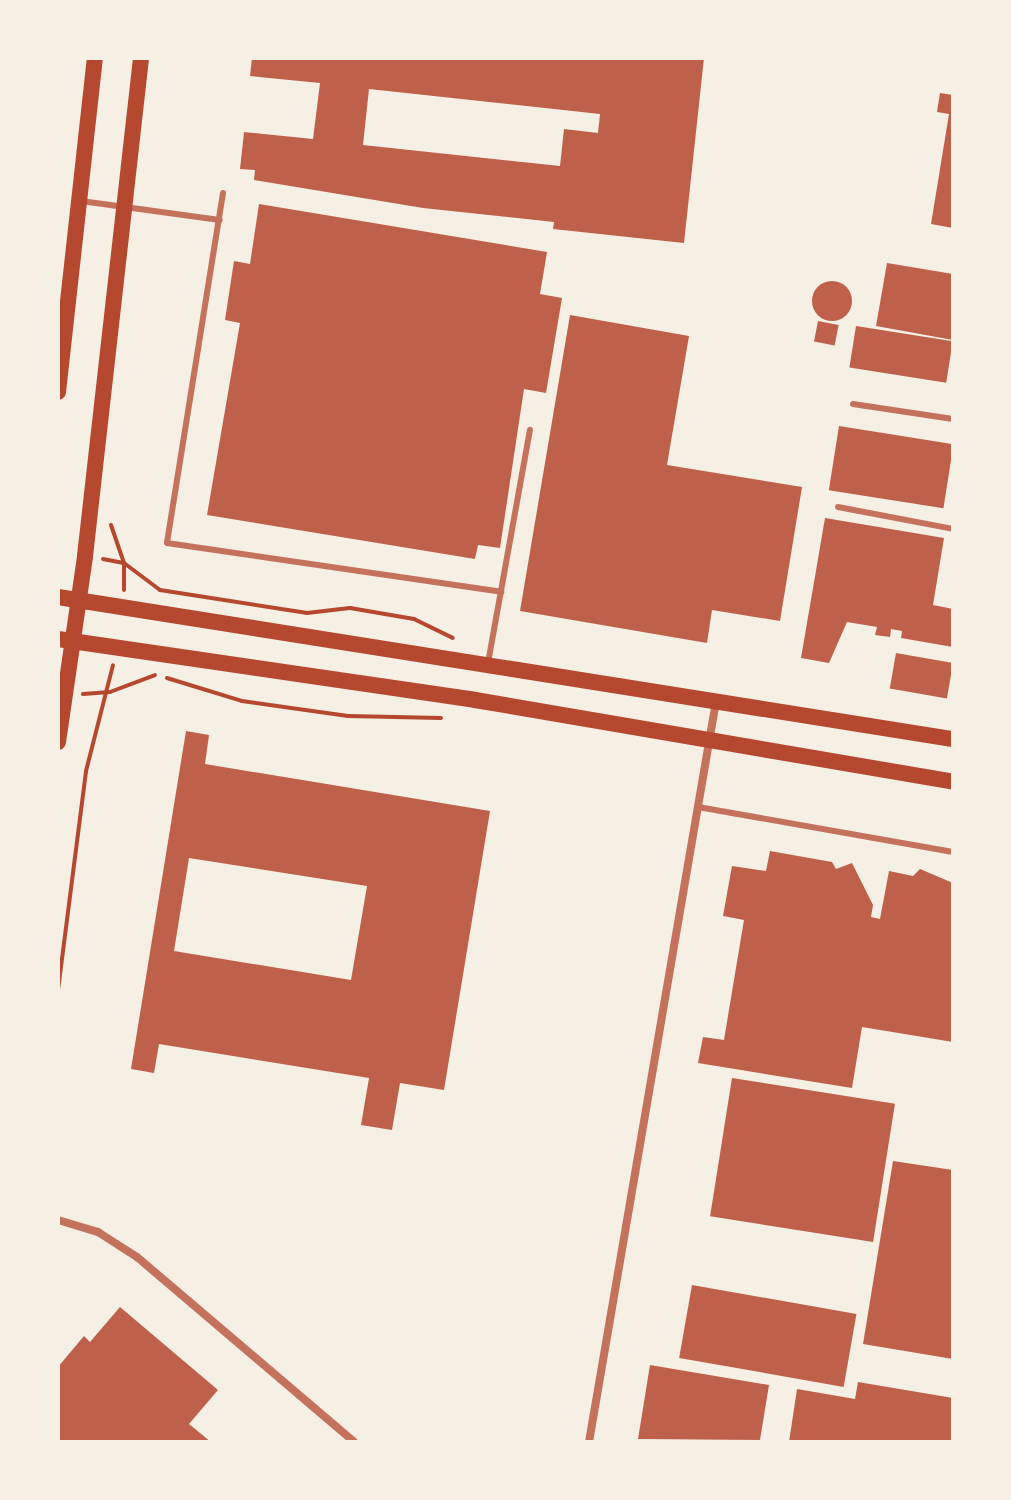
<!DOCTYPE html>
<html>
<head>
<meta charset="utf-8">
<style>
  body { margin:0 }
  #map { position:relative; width:1011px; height:1500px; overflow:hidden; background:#f6efe4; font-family:Cabin,sans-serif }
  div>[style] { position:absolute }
  .building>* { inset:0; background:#bf614a; transform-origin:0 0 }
  .round { border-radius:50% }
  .path>* { height:4px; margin:-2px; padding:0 2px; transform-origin:2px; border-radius:2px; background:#b5482f }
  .service>* { height:6px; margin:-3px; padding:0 3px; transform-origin:3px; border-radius:3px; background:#c5725c }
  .minor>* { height:8px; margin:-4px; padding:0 4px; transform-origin:4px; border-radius:4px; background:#c5725c }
  .secondary>* { height:16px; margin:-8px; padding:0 8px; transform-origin:8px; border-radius:8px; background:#b5482f }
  span { translate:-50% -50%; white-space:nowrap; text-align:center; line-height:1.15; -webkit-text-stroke:6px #f6efe4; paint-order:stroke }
  .frame { position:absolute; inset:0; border:60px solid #f6efe4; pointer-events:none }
</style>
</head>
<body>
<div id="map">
  <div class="building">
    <div style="clip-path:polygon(evenodd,252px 58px,704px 58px,684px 243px,553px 229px,554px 222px,423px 208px,254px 180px,255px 170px,240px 169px,244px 132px,313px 139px,320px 83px,250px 76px,252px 58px,369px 89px,600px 114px,598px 133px,564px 129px,560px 166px,363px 145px,369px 89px)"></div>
    <div style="clip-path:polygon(940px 93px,953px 95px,953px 228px,931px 224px,949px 114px,937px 112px)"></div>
    <div style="clip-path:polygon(259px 204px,547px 252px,540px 294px,562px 298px,546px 393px,524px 389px,500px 548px,478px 545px,475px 559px,207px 515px,240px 323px,225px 320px,234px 261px,250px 264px)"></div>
    <div style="clip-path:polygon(887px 263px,953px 274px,953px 340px,876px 326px)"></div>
    <div class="round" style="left:812px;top:281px;width:40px;height:40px"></div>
    <div style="clip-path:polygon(570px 315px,689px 336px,667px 465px,802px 487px,780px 621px,712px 610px,707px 643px,520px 611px)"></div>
    <div style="left:818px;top:321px;width:21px;height:21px;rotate:11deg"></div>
    <div style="left:856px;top:326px;width:98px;height:42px;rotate:9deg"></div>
    <div style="left:839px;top:426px;width:116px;height:65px;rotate:9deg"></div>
    <div style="clip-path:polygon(825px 518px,944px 538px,933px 605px,953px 609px,953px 647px,901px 638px,902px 631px,891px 629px,890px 637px,875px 635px,877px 627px,847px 622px,829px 663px,801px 658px)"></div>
    <div style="left:896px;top:653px;width:58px;height:36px;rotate:10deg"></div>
    <div style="clip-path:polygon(evenodd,186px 731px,209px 735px,205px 764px,490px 811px,444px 1090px,400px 1083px,392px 1130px,361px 1125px,369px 1078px,159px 1044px,154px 1073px,131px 1069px,186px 731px,189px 858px,367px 886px,351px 980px,174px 951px,189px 858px)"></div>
    <div style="clip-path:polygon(770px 851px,832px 862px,836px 869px,852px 863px,873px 905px,871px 917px,880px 919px,889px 871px,913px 876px,920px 869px,953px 883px,953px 1042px,862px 1027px,852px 1088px,698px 1063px,703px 1037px,724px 1040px,744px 920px,723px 916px,732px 866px,766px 871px)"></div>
    <div style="left:732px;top:1078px;width:165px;height:140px;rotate:9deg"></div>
    <div style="clip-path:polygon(893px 1161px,953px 1170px,953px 1359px,863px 1344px)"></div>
    <div style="left:692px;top:1285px;width:167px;height:74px;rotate:10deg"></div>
    <div style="clip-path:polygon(120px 1307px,218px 1390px,189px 1424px,211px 1442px,58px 1442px,58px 1367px,84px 1336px,90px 1342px)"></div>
    <div style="clip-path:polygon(650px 1365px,769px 1385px,760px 1440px,638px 1439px)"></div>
    <div style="clip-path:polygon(858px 1382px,953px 1398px,953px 1442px,789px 1442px,797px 1389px,855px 1399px)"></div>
  </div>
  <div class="path">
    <div style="left:111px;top:525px;width:40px;rotate:71.1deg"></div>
    <div style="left:124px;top:563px;width:27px;rotate:90deg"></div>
    <div style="left:103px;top:559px;width:21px;rotate:11deg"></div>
    <div style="left:124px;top:563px;width:45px;rotate:36.9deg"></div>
    <div style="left:160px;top:590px;width:149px;rotate:8.9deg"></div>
    <div style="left:307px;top:613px;width:43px;rotate:-6.6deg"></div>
    <div style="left:350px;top:608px;width:65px;rotate:9.8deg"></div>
    <div style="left:414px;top:619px;width:43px;rotate:26deg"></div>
    <div style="left:167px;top:678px;width:78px;rotate:17deg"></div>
    <div style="left:242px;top:701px;width:107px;rotate:8.1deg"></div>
    <div style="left:348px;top:716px;width:93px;rotate:1.2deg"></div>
    <div style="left:83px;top:694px;width:27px;rotate:-4deg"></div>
    <div style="left:110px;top:692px;width:48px;rotate:-20.7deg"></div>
    <div style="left:58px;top:990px;width:221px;rotate:-82.7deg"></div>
    <div style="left:86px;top:771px;width:109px;rotate:-75.7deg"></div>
  </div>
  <div class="service">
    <div style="left:223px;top:193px;width:354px;rotate:99.1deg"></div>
    <div style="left:167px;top:543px;width:338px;rotate:8.3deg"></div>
    <div style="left:81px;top:201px;width:140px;rotate:7.8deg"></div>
    <div style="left:853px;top:404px;width:101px;rotate:8.5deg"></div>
    <div style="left:838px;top:507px;width:117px;rotate:10.8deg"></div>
    <div style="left:488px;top:663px;width:237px;rotate:-79.8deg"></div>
    <div style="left:698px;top:807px;width:259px;rotate:10deg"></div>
  </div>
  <div class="minor">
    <div style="left:58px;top:1220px;width:42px;rotate:16.7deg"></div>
    <div style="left:98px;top:1232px;width:46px;rotate:32.7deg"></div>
    <div style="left:137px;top:1257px;width:285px;rotate:40.4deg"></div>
    <div style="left:589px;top:1442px;width:752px;rotate:-80.27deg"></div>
  </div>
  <div class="secondary">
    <div style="left:58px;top:392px;width:336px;rotate:-83.7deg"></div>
    <div style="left:58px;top:597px;width:906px;rotate:9.02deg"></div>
    <div style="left:58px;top:639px;width:421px;rotate:8.3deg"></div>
    <div style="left:475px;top:700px;width:485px;rotate:9.7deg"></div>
    <div style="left:58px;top:742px;width:188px;rotate:-81.7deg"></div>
    <div style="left:85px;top:556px;width:501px;rotate:-83.58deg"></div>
  </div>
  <div class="frame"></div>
</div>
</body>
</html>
